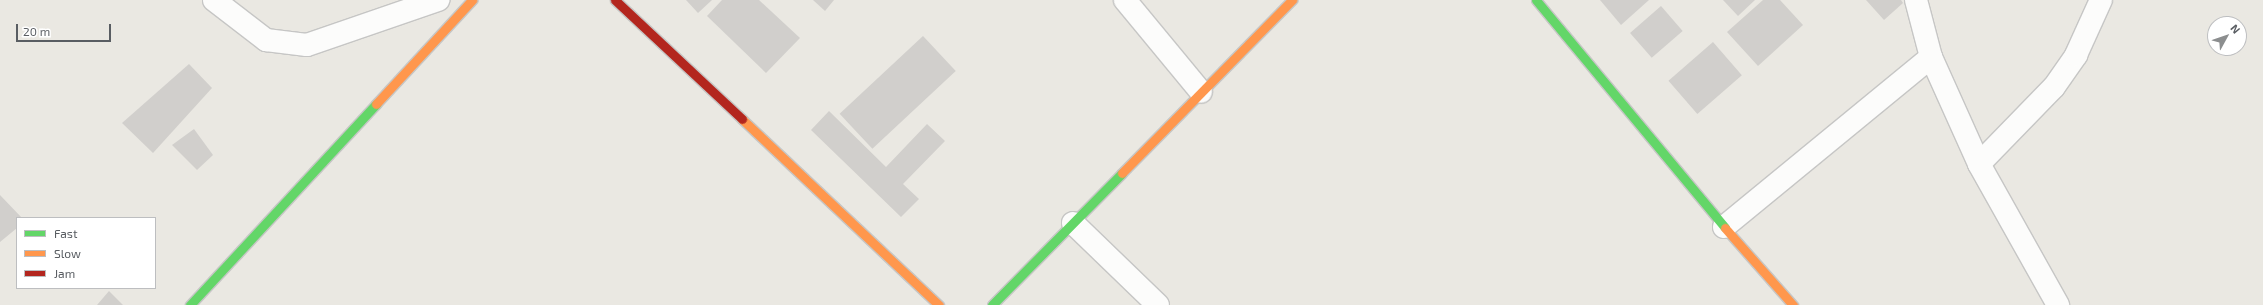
<!DOCTYPE html>
<html>
<head>
<meta charset="utf-8">
<style>
  body { margin:0 }
  #map { position:relative; width:2263px; height:305px; overflow:hidden; background:#eae8e2; font-family:"Exo 2",sans-serif }
  div>[style] { position:absolute }
  .building>* { inset:0; background:#d1cfcc; transform-origin:0 0 }
  .roads { filter:drop-shadow(1px 0 #c6c6c5) drop-shadow(-1px 0 #c6c6c5) drop-shadow(0 1px #c6c6c5) drop-shadow(0 -1px #c6c6c5) }
  .street>* { height:22px; margin:-11px; padding:0 11px; transform-origin:11px; border-radius:11px; background:#fcfcfb }
  .fast>* { height:9px; margin:-4.5px; padding:0 4.5px; transform-origin:4.5px; border-radius:4.5px; background:#63d668 }
  .slow>* { height:9px; margin:-4.5px; padding:0 4.5px; transform-origin:4.5px; border-radius:4.5px; background:#ff974d }
  .jam>* { height:9px; margin:-4.5px; padding:0 4.5px; transform-origin:4.5px; border-radius:4.5px; background:#b3261e }
  span { translate:-50% -50%; white-space:nowrap; text-align:center; line-height:1.15; -webkit-text-stroke:3.5px #fff; paint-order:stroke }
  .legend { position:absolute; left:16px; top:217px; width:140px; height:72px; box-sizing:border-box; background:#fff; border:1px solid #bdbec0; margin:0; padding:5px 7px; list-style:none; font-size:12px; color:#595d62 }
  .legend li { display:flex; align-items:center; gap:8px; height:20px }
  .legend b { width:20px; border:1px solid #bdbec0 }
  .north { position:absolute; left:2207px; top:16px; width:40px; height:40px; box-sizing:border-box; background:#fff; border:1px solid #bdbec0; border-radius:50%; rotate:50deg; font-size:11px; font-weight:700; line-height:16px; text-align:center; color:#595d62 }
  .north::after { content:''; display:block; margin:auto; width:14px; height:18px; background:#8c8e8f; clip-path:polygon(50% 0,100% 100%,50% 72%,0 100%) }
  .scale { position:absolute; left:16px; top:24px; width:95px; height:18px; box-sizing:border-box; border:2px solid #595d62; border-top:0; padding-left:5px; font-size:12px; line-height:14px; white-space:nowrap; color:#595d62; -webkit-text-stroke:3px #fff; paint-order:stroke }
</style>
</head>
<body>
<div id="map">
  <div class="building">
    <div style="clip-path:polygon(686px 0,712px 0,698px 13px)"></div>
    <div style="clip-path:polygon(722px 0,759px 0,800px 38px,766px 73px,707px 16px)"></div>
    <div style="clip-path:polygon(813px 0,834px 0,825px 11px)"></div>
    <div style="clip-path:polygon(1600px 0,1649px 0,1621px 25px)"></div>
    <div style="clip-path:polygon(1723px 0,1755px 0,1738px 16px)"></div>
    <div style="clip-path:polygon(1763px 0,1780px 0,1803px 25px,1758px 66px,1727px 32px)"></div>
    <div style="clip-path:polygon(1866px 0,1901px 0,1903px 3px,1884px 20px)"></div>
    <div style="left:1661px;top:6px;width:33px;height:41px;rotate:49deg"></div>
    <div style="left:923px;top:36px;width:48px;height:114px;rotate:47deg"></div>
    <div style="left:1713px;top:42px;width:44px;height:59px;rotate:49deg"></div>
    <div style="clip-path:polygon(189px 64px,212px 88px,153px 153px,122px 123px)"></div>
    <div style="clip-path:polygon(829px 111px,886px 167px,927px 124px,945px 141px,903px 184px,919px 199px,901px 217px,811px 130px)"></div>
    <div style="clip-path:polygon(194px 129px,213px 155px,197px 170px,172px 145px)"></div>
    <div style="clip-path:polygon(0 195px,22px 218px,17px 218px,17px 228px,0 242px)"></div>
    <div style="clip-path:polygon(109px 291px,123px 305px,97px 305px)"></div>
  </div>
  <div class="roads">
    <div class="street">
      <div style="left:214px;top:0;width:66px;rotate:37.6deg"></div>
      <div style="left:266px;top:40px;width:41px;rotate:7deg"></div>
      <div style="left:307px;top:45px;width:139px;rotate:-19deg"></div>
      <div style="left:1125px;top:0;width:119px;rotate:50.4deg"></div>
      <div style="left:1916px;top:0;width:59px;rotate:75.3deg"></div>
      <div style="left:1931px;top:57px;width:117px;rotate:65.8deg"></div>
      <div style="left:1979px;top:164px;width:162px;rotate:60.7deg"></div>
      <div style="left:1979px;top:164px;width:107px;rotate:-45.8deg"></div>
      <div style="left:2054px;top:87px;width:39px;rotate:-55deg"></div>
      <div style="left:2076px;top:55px;width:60px;rotate:-65.6deg"></div>
      <div style="left:1073px;top:223px;width:118px;rotate:44deg"></div>
      <div style="left:1724px;top:227px;width:268px;rotate:-39.4deg"></div>
    </div>
    <div class="fast">
      <div style="left:1536px;top:0;width:296px;rotate:50.3deg"></div>
      <div style="left:190px;top:305px;width:274px;rotate:-47.2deg"></div>
      <div style="left:992px;top:305px;width:185px;rotate:-45.4deg"></div>
    </div>
    <div class="slow">
      <div style="left:376px;top:104px;width:142px;rotate:-47.3deg"></div>
      <div style="left:742px;top:119px;width:271px;rotate:43.4deg"></div>
      <div style="left:1122px;top:173px;width:243px;rotate:-45.5deg"></div>
      <div style="left:1725px;top:228px;width:103px;rotate:48.6deg"></div>
    </div>
    <div class="jam">
      <div style="left:615px;top:0;width:174px;rotate:43.1deg"></div>
    </div>
  </div>
  <ul class="legend">
  <li><b style="height:5px;background:#63d668"></b>Fast</li>
  <li><b style="height:5px;background:#ff974d"></b>Slow</li>
  <li><b style="height:5px;background:#b3261e"></b>Jam</li>
  </ul>
  <div class="north">N</div>
  <div class="scale">20 m</div>
</div>
</body>
</html>
